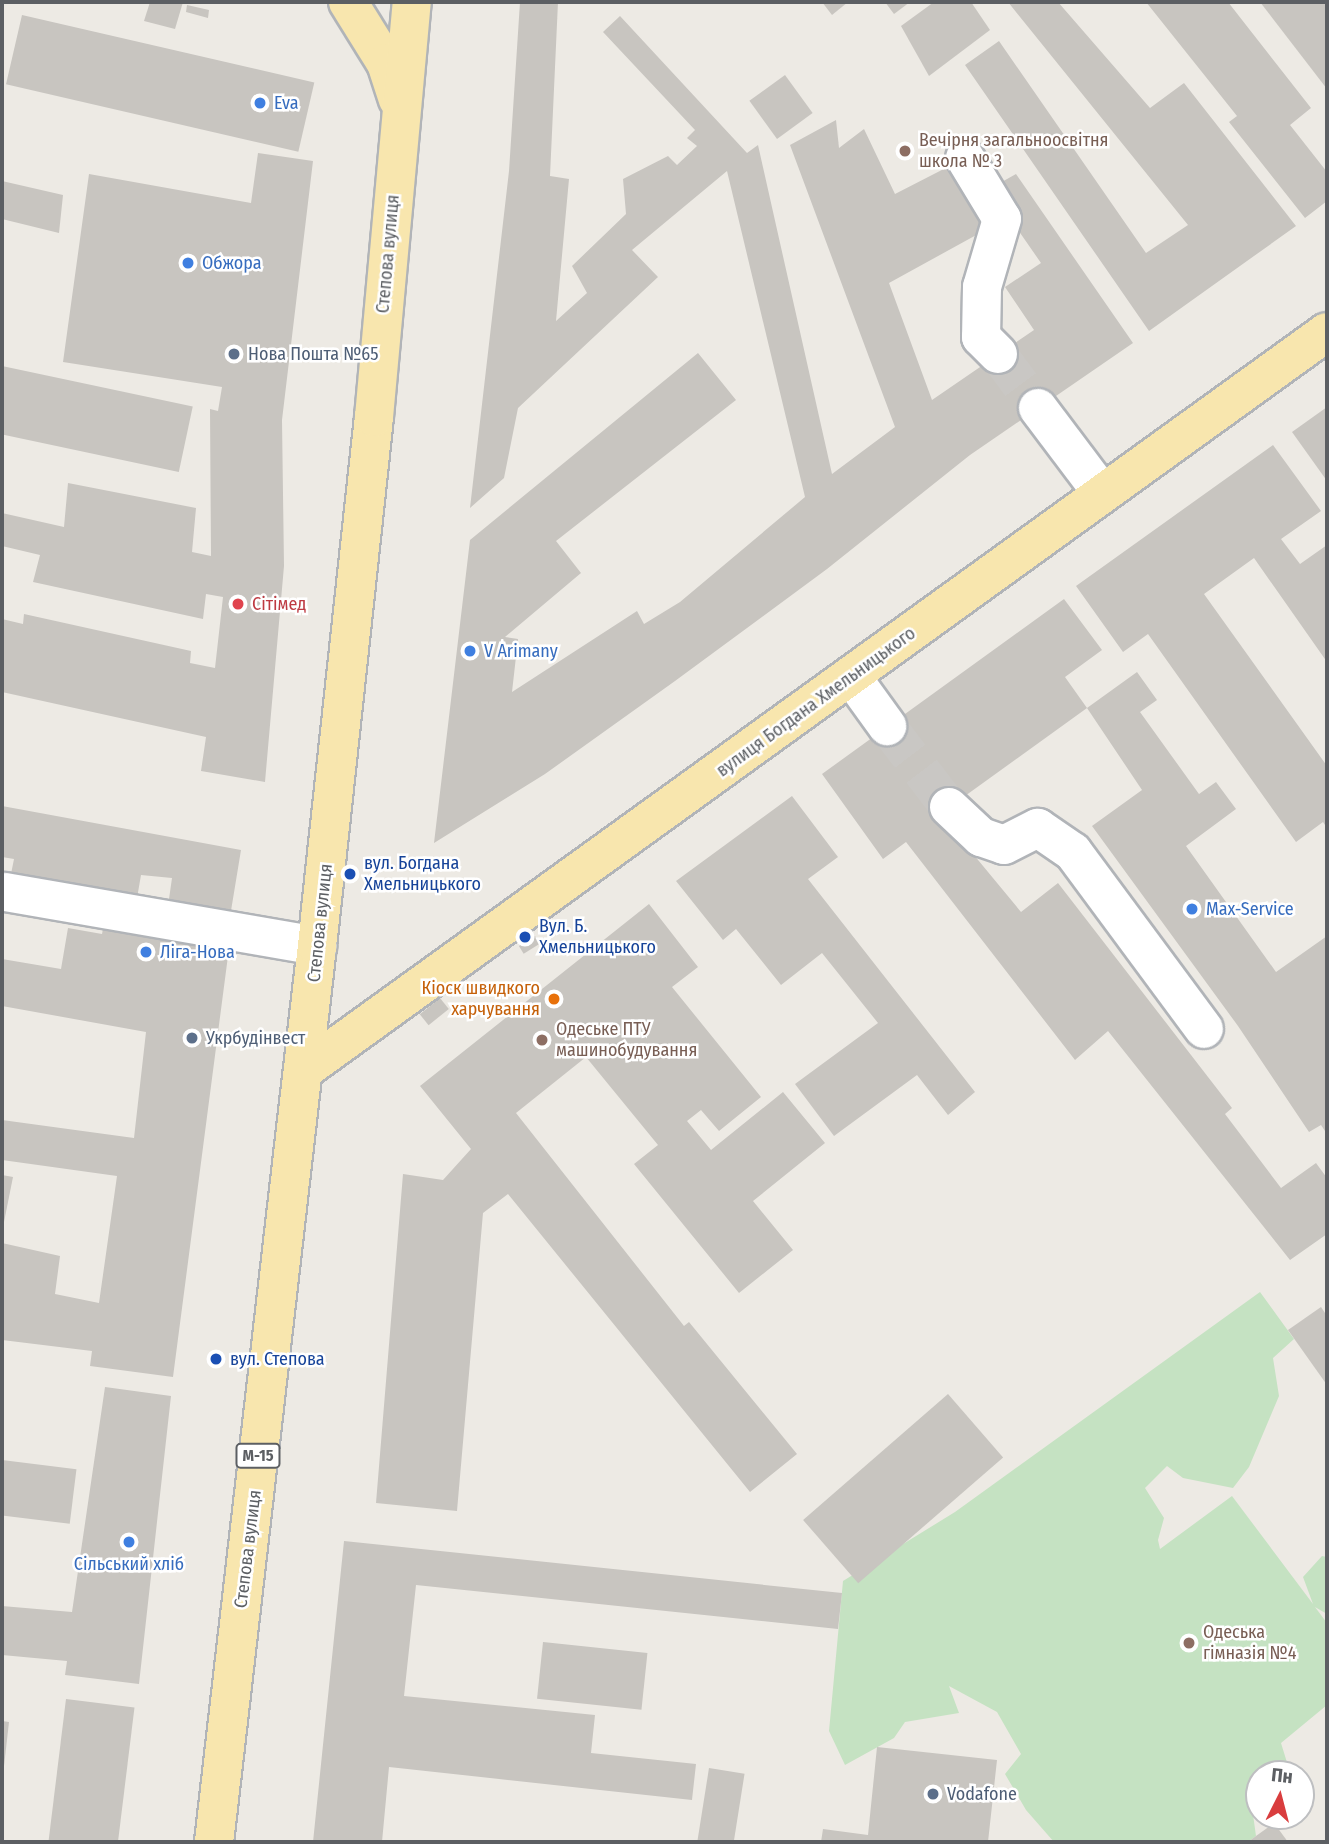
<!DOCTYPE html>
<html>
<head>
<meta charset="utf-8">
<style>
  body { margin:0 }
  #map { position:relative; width:1329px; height:1844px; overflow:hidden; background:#edeae4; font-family:"Fira Sans Condensed",sans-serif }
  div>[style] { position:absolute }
  .green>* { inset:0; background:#c5e2c2 }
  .building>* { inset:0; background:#c8c5c0; transform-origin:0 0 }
  .minor-tunnel>* { height:38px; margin-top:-19px; transform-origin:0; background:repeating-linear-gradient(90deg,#c9c7c4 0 38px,transparent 0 57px) }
  .roads { filter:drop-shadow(2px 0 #b1b4b8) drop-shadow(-2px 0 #b1b4b8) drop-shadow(0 2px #b1b4b8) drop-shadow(0 -2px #b1b4b8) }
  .minor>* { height:38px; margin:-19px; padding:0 19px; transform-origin:19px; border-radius:19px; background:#fff }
  .major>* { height:38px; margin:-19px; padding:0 19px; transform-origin:19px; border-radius:19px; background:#f8e6ae }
  .dots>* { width:19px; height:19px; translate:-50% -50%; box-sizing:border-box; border:4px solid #fff; border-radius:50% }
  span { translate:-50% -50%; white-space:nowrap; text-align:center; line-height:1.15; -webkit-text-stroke:5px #fff; paint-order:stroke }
  .shield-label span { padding:2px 5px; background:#fff; border:2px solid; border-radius:5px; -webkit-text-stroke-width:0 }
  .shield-label { font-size:16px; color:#5c5f63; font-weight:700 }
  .shop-label { font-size:18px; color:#366cbe }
  .left { translate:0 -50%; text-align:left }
  .education-label { font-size:18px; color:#785e54 }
  .street-label { font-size:18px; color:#5c5f63 }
  .service-label { font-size:18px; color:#4e5e75 }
  .health-label { font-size:18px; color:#be3a42 }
  .transit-label { font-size:18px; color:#164399 }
  .food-label { font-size:18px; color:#c56008 }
  .right { translate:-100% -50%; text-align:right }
  .frame { position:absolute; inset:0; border:4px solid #5c5f63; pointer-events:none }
  .north { position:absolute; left:1245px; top:1760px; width:70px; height:70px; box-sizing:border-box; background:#fff; border:2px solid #bebfc1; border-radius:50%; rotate:6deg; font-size:19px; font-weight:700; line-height:28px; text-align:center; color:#5c5f63 }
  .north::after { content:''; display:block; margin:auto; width:24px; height:32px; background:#d93d3e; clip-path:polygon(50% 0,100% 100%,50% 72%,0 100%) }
</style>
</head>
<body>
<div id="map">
  <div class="green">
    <div style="clip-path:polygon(1260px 1292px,1294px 1339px,1273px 1358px,1279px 1396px,1249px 1467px,1233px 1488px,1183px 1478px,1167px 1466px,1145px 1488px,1164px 1518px,1158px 1540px,1160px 1549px,1232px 1496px,1313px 1604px,1303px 1577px,1322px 1556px,1327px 1557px,1327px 1614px,1315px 1607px,1327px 1623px,1327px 1705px,1281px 1743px,1289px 1769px,1283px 1774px,1259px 1774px,1259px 1790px,1250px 1793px,1256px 1836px,1248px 1842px,1054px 1842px,1026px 1810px,1005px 1774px,1021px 1754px,997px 1712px,949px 1686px,959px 1713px,905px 1722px,894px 1738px,845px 1765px,829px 1731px,843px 1581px,955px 1512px)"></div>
  </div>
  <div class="building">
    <div style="clip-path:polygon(150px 2px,183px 2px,175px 29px,144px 21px)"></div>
    <div style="clip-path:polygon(evenodd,520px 2px,558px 2px,550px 176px,569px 179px,556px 321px,587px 293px,572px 266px,626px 214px,623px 179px,668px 156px,677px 165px,697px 146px,687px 138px,695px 130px,603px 32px,620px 16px,747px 153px,758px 145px,832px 474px,895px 427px,790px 145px,836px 120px,839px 148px,864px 129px,895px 194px,971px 155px,991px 188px,1016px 174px,1133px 343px,970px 455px,827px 569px,675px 681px,545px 774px,434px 843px,470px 540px,698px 353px,736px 400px,556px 541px,581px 573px,505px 637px,518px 639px,512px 692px,637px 611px,644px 624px,680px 602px,805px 497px,727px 171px,632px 250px,658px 277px,518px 408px,504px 478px,470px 508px,509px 171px,520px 2px,1009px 217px,1041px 263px,1005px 287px,1034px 330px,932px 400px,889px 283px,1009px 217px)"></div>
    <div style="clip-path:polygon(822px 2px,848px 2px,832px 15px)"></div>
    <div style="clip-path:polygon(885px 2px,910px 2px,894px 14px)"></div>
    <div style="clip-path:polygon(934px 2px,971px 2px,990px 30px,929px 76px,901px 26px)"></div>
    <div style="clip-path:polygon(1008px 2px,1058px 2px,1150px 108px,1184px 83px,1296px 226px,1149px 331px,965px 65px,999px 41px,1146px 253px,1188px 225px)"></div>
    <div style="clip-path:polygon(1146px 2px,1228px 2px,1311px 108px,1290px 125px,1327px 172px,1327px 201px,1305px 218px,1229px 122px,1237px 116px)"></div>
    <div style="clip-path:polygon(1260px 2px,1327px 2px,1327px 89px)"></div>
    <div style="clip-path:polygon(187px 5px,209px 10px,208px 18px,186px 12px)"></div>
    <div style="left:22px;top:15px;width:300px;height:71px;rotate:13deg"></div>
    <div style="left:785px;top:75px;width:47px;height:44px;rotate:54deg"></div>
    <div style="clip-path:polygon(258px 153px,313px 161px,282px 420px,284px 566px,265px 782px,201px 771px,206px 737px,2px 692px,2px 619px,23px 624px,24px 614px,191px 651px,190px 663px,215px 668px,223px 597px,206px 594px,203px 619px,33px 582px,40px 555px,2px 546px,2px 513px,64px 527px,68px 483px,196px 508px,192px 552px,211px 556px,210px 409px,218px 411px,222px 387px,63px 362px,89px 174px,251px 203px)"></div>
    <div style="clip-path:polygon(2px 181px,63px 195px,59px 233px,2px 219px)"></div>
    <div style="left:2px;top:366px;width:195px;height:67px;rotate:12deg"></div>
    <div style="clip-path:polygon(1327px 407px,1327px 481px,1292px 432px)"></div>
    <div style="clip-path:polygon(1273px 445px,1321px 511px,1281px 539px,1300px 564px,1327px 545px,1327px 662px,1254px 558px,1204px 594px,1327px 766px,1327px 828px,1323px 822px,1296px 842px,1148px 634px,1123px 652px,1076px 586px)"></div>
    <div style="clip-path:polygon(1064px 599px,1102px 650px,1065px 677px,1087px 708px,940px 814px,1021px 912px,1058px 883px,1232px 1108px,1225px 1114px,1281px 1188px,1316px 1163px,1327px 1178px,1327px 1234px,1290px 1260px,1108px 1031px,1075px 1060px,906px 842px,883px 859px,822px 774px)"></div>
    <div style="clip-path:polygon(1137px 672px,1157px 700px,1140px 712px,1199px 794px,1216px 782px,1236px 809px,1186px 846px,1276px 972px,1327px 936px,1327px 1134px,1321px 1125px,1309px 1132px,1238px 1026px,1092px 826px,1142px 790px,1087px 708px)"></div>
    <div style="clip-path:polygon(792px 796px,838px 857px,808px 879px,975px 1092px,948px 1115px,917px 1075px,834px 1136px,795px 1084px,878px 1023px,822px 953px,781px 985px,736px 929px,723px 940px,676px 881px)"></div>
    <div style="clip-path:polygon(2px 806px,241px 850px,229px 923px,167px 913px,172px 878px,141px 875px,136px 904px,9px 884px,14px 859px,2px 857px)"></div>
    <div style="clip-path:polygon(649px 904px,698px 967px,672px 987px,761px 1097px,719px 1131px,701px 1110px,687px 1121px,711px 1150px,783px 1092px,825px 1143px,753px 1201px,793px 1250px,739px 1293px,634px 1164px,658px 1145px,586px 1057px,516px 1113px,684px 1326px,689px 1322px,797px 1454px,750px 1492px,508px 1194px,483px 1213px,457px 1511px,376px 1503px,403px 1174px,443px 1180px,471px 1149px,420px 1086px)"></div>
    <div style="clip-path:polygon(106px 913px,231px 933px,173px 1377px,90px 1366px,92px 1351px,2px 1340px,2px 1243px,60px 1256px,55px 1294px,99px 1303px,117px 1176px,2px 1160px,2px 1120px,134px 1138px,146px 1032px,2px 1006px,2px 959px,61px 969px,68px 928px,102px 934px)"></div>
    <div style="left:535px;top:936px;width:9px;height:19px;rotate:58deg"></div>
    <div style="left:440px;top:998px;width:14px;height:26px;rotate:51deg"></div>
    <div style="clip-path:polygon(2px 1175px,13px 1177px,3px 1227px,2px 1227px)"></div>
    <div style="clip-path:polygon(1321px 1307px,1327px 1316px,1327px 1385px,1288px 1330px)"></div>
    <div style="clip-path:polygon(105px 1387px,171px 1396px,139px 1684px,65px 1675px,67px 1661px,2px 1655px,2px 1606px,72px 1612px)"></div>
    <div style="left:948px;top:1394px;width:84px;height:192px;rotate:49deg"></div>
    <div style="left:2px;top:1460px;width:75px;height:55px;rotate:7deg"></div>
    <div style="clip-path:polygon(344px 1541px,842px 1593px,838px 1629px,416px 1585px,404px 1696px,595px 1715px,591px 1753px,696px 1764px,692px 1800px,389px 1767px,382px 1842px,313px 1842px)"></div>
    <div style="left:543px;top:1642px;width:105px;height:57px;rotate:6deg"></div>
    <div style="left:66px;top:1699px;width:69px;height:144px;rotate:7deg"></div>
    <div style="clip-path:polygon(2px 1721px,9px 1722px,3px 1775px,2px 1775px)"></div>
    <div style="clip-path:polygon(877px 1747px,997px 1760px,988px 1842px,821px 1842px,823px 1829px,868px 1835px)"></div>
    <div style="left:709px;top:1768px;width:36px;height:75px;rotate:9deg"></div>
    <div style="clip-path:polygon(1274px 1823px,1288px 1842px,1248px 1842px,1256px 1836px)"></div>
  </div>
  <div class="minor-tunnel">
    <div style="left:998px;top:354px;width:67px;rotate:53.5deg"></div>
    <div style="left:887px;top:726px;width:102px;rotate:52.6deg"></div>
  </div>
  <div class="roads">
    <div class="minor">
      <div style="left:965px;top:158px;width:71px;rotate:58.8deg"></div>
      <div style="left:1002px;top:219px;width:71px;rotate:106.4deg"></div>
      <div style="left:982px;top:287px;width:50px;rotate:91.1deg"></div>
      <div style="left:981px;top:337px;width:24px;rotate:45deg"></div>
      <div style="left:1038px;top:408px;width:106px;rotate:53deg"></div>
      <div style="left:851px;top:676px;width:62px;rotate:54.2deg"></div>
      <div style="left:949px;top:807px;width:44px;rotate:43.2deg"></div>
      <div style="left:981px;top:837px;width:24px;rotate:19deg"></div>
      <div style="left:1004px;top:845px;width:38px;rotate:-27deg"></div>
      <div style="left:1038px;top:828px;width:42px;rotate:34.4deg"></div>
      <div style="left:1073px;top:852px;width:220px;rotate:53.5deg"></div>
      <div style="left:5px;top:892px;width:317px;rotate:9.8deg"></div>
    </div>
    <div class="major">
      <div style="left:348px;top:2px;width:72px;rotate:58.1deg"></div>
      <div style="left:386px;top:63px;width:38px;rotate:72deg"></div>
      <div style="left:304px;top:1070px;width:1261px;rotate:-35.81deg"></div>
      <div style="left:214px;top:1842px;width:902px;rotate:-83.44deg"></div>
      <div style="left:317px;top:946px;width:532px;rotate:-83.85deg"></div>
      <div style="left:374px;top:417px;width:417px;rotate:-84.8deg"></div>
    </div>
  </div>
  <div class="dots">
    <div style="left:260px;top:103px;background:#3f7fe0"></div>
    <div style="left:905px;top:151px;background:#8d6e63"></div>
    <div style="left:188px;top:263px;background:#3f7fe0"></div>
    <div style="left:234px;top:354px;background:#5c6f8a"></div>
    <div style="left:238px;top:604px;background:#e0444e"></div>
    <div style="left:470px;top:651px;background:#3f7fe0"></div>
    <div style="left:350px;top:874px;background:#1a4fb4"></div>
    <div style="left:1192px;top:909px;background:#3f7fe0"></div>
    <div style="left:525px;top:937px;background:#1a4fb4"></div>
    <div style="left:146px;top:952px;background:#3f7fe0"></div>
    <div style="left:554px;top:999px;background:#e8710a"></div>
    <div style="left:192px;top:1038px;background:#5c6f8a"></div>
    <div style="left:542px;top:1040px;background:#8d6e63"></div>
    <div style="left:216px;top:1359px;background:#1a4fb4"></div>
    <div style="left:129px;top:1542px;background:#3f7fe0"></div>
    <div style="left:1189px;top:1643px;background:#8d6e63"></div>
    <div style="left:933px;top:1794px;background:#5c6f8a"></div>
  </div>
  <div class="shield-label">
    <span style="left:258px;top:1456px">М-15</span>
  </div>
  <div class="shop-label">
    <span class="left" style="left:274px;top:103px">Eva</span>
    <span class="left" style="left:202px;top:263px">Обжора</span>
    <span class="left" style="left:484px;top:651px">V Arimany</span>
    <span class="left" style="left:1206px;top:909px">Max-Service</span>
    <span class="left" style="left:160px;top:952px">Ліга-Нова</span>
    <span style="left:129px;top:1564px">Сільський хліб</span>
  </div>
  <div class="education-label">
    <span class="left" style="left:919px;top:151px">Вечірня загальноосвітня<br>школа № 3</span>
    <span class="left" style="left:556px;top:1040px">Одеське ПТУ<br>машинобудування</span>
    <span class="left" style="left:1203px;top:1643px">Одеська<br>гімназія №4</span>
  </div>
  <div class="street-label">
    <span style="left:388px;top:254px;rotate:-85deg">Степова вулиця</span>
    <span style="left:816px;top:702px;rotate:-36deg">вулиця Богдана Хмельницького</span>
    <span style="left:320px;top:923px;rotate:-84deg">Степова вулиця</span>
    <span style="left:248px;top:1549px;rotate:-83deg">Степова вулиця</span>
  </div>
  <div class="service-label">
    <span class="left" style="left:248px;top:354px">Нова Пошта №65</span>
    <span class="left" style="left:206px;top:1038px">Укрбудінвест</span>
    <span class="left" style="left:947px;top:1794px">Vodafone</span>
  </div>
  <div class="health-label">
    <span class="left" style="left:252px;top:604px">Сітімед</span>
  </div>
  <div class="transit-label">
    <span class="left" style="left:364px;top:874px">вул. Богдана<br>Хмельницького</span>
    <span class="left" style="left:539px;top:937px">Вул. Б.<br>Хмельницького</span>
    <span class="left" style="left:230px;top:1359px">вул. Степова</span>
  </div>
  <div class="food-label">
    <span class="right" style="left:540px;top:999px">Кіоск швидкого<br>харчування</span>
  </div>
  <div class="frame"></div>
  <div class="north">Пн</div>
</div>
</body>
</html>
